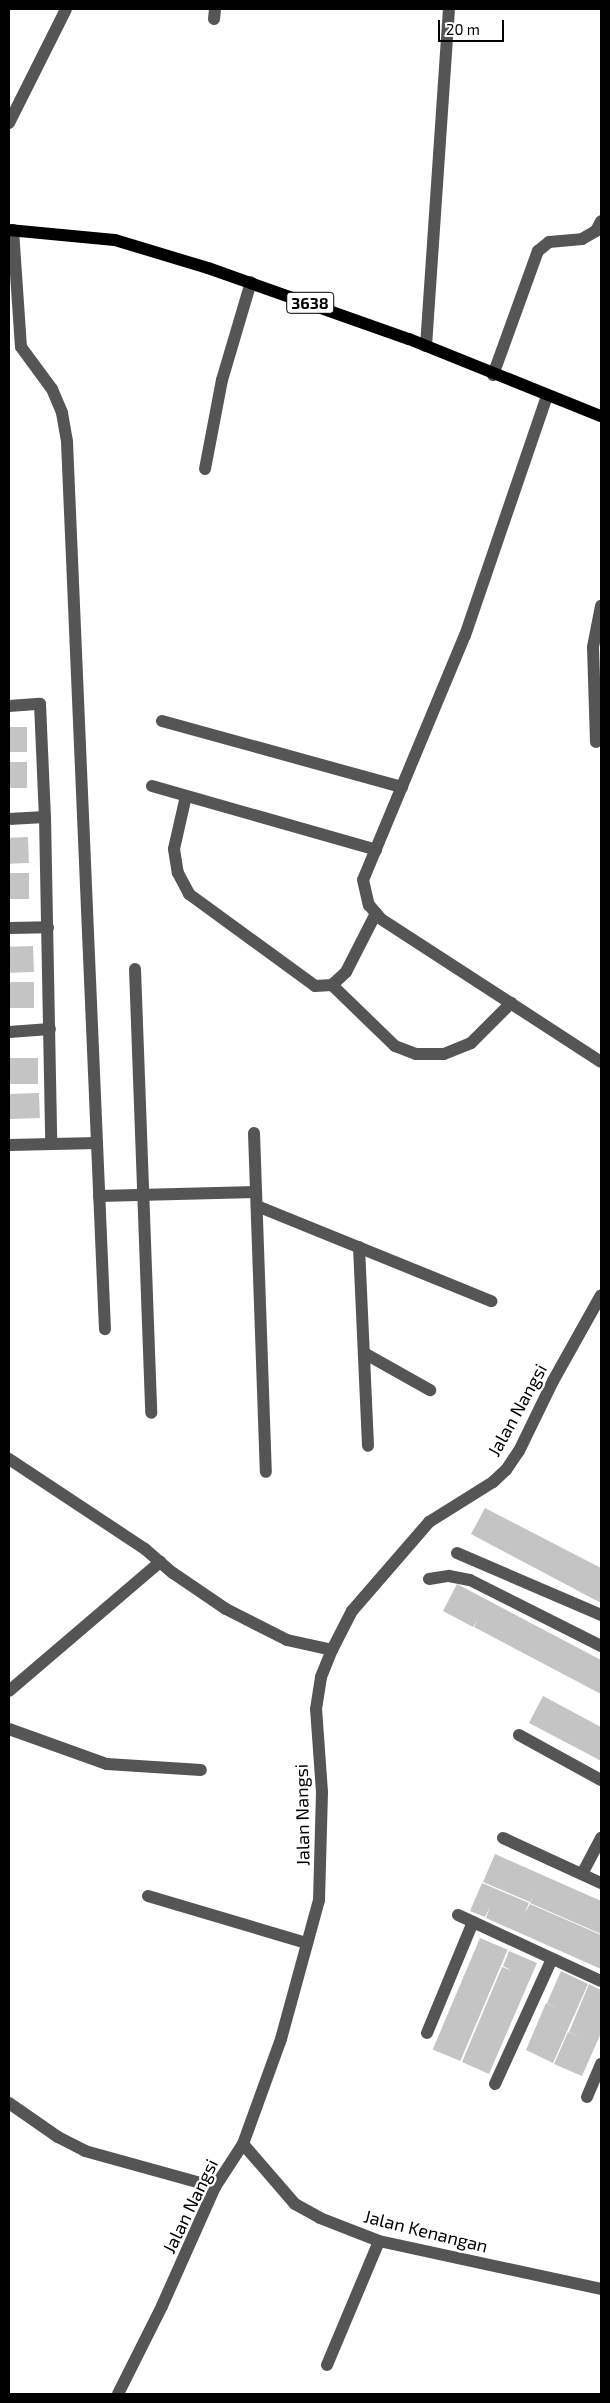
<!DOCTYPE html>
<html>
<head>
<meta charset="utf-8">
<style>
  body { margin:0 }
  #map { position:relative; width:610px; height:2403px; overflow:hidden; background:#fff; font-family:"Exo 2",sans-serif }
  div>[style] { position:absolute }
  .building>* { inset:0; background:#c4c4c4; transform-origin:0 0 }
  .minor>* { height:12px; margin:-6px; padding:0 6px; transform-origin:6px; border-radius:6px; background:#555 }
  .major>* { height:12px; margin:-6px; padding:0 6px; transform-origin:6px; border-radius:6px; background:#000 }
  span { translate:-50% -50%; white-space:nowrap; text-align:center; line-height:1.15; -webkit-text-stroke:4.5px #fff; paint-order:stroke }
  .shield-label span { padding:1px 4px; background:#fff; border:1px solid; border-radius:4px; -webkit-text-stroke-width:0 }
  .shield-label { font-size:16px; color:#000; font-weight:700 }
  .street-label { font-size:18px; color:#000 }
  .frame { position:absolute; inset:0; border:10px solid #000; pointer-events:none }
  .scale { position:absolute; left:438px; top:20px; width:66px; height:22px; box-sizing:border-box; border:2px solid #000; border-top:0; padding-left:6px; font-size:15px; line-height:18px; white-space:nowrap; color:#000; -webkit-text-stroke:4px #fff; paint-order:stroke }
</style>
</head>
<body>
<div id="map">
  <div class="building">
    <div style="left:9px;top:727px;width:18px;height:25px"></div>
    <div style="left:9px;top:762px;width:18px;height:26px"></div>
    <div style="left:28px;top:837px;width:26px;height:19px;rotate:88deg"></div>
    <div style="left:9px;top:873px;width:20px;height:26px"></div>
    <div style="left:33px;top:946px;width:26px;height:24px;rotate:88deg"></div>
    <div style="left:9px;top:982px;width:25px;height:26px"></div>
    <div style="left:9px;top:1058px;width:29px;height:26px"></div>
    <div style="left:39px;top:1093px;width:25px;height:30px;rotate:88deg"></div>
    <div style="clip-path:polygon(485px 1508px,601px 1568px,601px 1603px,471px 1534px)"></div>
    <div style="clip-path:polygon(457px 1584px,601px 1660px,601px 1694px,474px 1627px,478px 1619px,473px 1627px,443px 1611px)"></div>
    <div style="clip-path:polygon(543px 1696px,601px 1727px,601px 1761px,590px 1755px,595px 1747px,590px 1755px,529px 1723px)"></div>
    <div style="clip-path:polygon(495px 1854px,601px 1901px,601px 1934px,530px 1903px,535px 1892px,530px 1902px,483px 1882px)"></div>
    <div style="clip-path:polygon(482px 1883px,529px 1903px,524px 1914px,530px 1904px,601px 1935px,601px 1969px,486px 1918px,490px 1907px,485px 1917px,470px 1911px)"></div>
    <div style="left:480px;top:1938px;width:30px;height:121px;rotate:23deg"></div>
    <div style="clip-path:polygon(509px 1951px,537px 1963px,489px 2074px,462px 2062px,502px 1967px,511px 1970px,503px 1966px)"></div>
    <div style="clip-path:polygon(561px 1971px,588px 1984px,553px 2063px,526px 2050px,546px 2003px,557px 2008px,547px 2003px)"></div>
    <div style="clip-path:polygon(589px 1984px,601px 1990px,601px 2033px,582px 2076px,554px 2064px,568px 2032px,579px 2037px,569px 2032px)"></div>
  </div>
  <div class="minor">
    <div style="left:214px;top:19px;width:10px;rotate:-84deg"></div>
    <div style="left:9px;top:123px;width:127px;rotate:-63.4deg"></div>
    <div style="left:13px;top:230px;width:117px;rotate:86.1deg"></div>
    <div style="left:21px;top:347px;width:52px;rotate:53.6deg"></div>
    <div style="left:52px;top:389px;width:26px;rotate:67deg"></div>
    <div style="left:62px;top:413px;width:29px;rotate:80deg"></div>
    <div style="left:67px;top:442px;width:888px;rotate:87.55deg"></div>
    <div style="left:426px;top:346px;width:338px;rotate:-86.1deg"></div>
    <div style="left:493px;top:375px;width:132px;rotate:-70.1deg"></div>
    <div style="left:538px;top:251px;width:14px;rotate:-39deg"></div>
    <div style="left:549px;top:242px;width:33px;rotate:-5deg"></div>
    <div style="left:582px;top:239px;width:16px;rotate:-30deg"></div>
    <div style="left:596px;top:231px;width:11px;rotate:-63deg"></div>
    <div style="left:547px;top:396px;width:253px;rotate:108.9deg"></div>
    <div style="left:465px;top:635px;width:265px;rotate:112.6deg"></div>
    <div style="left:363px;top:880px;width:26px;rotate:77deg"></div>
    <div style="left:369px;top:905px;width:18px;rotate:49deg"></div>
    <div style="left:381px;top:919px;width:262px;rotate:33deg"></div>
    <div style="left:205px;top:469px;width:91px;rotate:-79.2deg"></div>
    <div style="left:222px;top:380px;width:102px;rotate:-73.5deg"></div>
    <div style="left:9px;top:706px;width:31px;rotate:-4deg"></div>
    <div style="left:40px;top:704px;width:113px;rotate:87.5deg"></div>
    <div style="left:45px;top:817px;width:327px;rotate:88.9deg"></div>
    <div style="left:162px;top:721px;width:249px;rotate:15.4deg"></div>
    <div style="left:596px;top:742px;width:95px;rotate:-91.8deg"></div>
    <div style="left:593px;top:647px;width:42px;rotate:-79deg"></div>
    <div style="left:152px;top:786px;width:233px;rotate:15.9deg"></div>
    <div style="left:186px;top:796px;width:54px;rotate:102.8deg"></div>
    <div style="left:174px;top:849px;width:24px;rotate:81deg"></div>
    <div style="left:178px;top:873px;width:24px;rotate:62deg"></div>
    <div style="left:189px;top:894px;width:156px;rotate:36.1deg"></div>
    <div style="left:315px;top:986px;width:17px;rotate:-3deg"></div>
    <div style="left:332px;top:985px;width:19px;rotate:-43deg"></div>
    <div style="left:346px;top:972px;width:66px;rotate:-63deg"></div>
    <div style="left:9px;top:819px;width:36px;rotate:-3deg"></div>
    <div style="left:9px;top:928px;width:39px;rotate:-1deg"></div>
    <div style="left:135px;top:969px;width:444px;rotate:87.9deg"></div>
    <div style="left:332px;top:985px;width:88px;rotate:44.1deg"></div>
    <div style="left:395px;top:1046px;width:22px;rotate:21deg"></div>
    <div style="left:416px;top:1054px;width:28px"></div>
    <div style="left:444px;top:1054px;width:29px;rotate:-22deg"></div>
    <div style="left:471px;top:1043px;width:57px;rotate:-45deg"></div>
    <div style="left:9px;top:1032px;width:41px;rotate:-4.2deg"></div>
    <div style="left:254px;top:1133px;width:339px;rotate:88deg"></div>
    <div style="left:9px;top:1145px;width:88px;rotate:-1.3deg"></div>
    <div style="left:99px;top:1196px;width:157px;rotate:-1.5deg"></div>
    <div style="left:257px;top:1206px;width:253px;rotate:22.1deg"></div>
    <div style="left:359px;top:1247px;width:199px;rotate:87.4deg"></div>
    <div style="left:364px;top:1353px;width:76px;rotate:29.3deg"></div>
    <div style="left:9px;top:1459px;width:163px;rotate:33.5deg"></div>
    <div style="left:145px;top:1549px;width:37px;rotate:41deg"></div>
    <div style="left:173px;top:1573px;width:64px;rotate:34.2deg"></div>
    <div style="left:226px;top:1609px;width:68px;rotate:26.9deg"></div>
    <div style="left:287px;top:1640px;width:46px;rotate:12.5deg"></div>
    <div style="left:457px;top:1553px;width:157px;rotate:23.3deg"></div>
    <div style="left:429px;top:1579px;width:20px;rotate:-9deg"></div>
    <div style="left:449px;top:1576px;width:21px;rotate:11deg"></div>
    <div style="left:470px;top:1580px;width:147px;rotate:26.7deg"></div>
    <div style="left:9px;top:1691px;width:199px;rotate:-40.5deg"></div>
    <div style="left:9px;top:1729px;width:104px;rotate:19.7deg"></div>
    <div style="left:107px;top:1764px;width:94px;rotate:3.7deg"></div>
    <div style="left:519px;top:1735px;width:94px;rotate:28.8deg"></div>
    <div style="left:503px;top:1838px;width:108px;rotate:24.7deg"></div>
    <div style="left:582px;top:1874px;width:41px;rotate:-62.2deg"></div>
    <div style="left:148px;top:1896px;width:166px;rotate:16.5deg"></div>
    <div style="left:458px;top:1915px;width:157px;rotate:24.8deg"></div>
    <div style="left:427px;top:2033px;width:120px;rotate:-67.5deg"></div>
    <div style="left:495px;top:2084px;width:137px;rotate:-65.5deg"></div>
    <div style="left:587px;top:2097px;width:36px;rotate:-67deg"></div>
    <div style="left:9px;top:2103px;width:60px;rotate:34.8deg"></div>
    <div style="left:58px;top:2137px;width:30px;rotate:27deg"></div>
    <div style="left:85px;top:2151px;width:135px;rotate:15.5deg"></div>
    <div style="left:243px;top:2144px;width:79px;rotate:49.1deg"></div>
    <div style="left:295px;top:2204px;width:29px;rotate:29deg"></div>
    <div style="left:320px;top:2218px;width:63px;rotate:21.3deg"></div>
    <div style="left:379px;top:2241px;width:227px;rotate:12.2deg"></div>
    <div style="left:327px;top:2365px;width:134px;rotate:-67.2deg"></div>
    <div style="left:118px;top:2394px;width:98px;rotate:-63.4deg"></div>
    <div style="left:162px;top:2306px;width:130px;rotate:-66deg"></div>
    <div style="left:215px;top:2187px;width:51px;rotate:-56.9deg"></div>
    <div style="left:243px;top:2144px;width:112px;rotate:-70.1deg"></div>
    <div style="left:281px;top:2039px;width:144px;rotate:-74.7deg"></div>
    <div style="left:319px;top:1900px;width:108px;rotate:-88.4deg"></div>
    <div style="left:322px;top:1792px;width:83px;rotate:-94.1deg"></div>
    <div style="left:316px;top:1709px;width:32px;rotate:-81deg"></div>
    <div style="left:321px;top:1677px;width:29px;rotate:-68deg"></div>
    <div style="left:332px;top:1650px;width:44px;rotate:-62.9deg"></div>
    <div style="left:352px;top:1611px;width:118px;rotate:-49.1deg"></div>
    <div style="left:429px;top:1522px;width:75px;rotate:-32deg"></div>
    <div style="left:493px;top:1482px;width:18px;rotate:-43deg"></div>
    <div style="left:506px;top:1470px;width:23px;rotate:-56deg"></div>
    <div style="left:519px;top:1451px;width:78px;rotate:-64.1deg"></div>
    <div style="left:553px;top:1381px;width:98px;rotate:-60.8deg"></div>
  </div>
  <div class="major">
    <div style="left:9px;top:230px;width:106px;rotate:5.4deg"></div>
    <div style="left:115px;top:240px;width:97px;rotate:16.8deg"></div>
    <div style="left:208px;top:268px;width:213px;rotate:19.5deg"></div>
    <div style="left:409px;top:339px;width:207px;rotate:21.9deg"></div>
  </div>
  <div class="shield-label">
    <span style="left:310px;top:303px">3638</span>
  </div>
  <div class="street-label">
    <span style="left:517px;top:1410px;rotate:-61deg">Jalan Nangsi</span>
    <span style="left:302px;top:1815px;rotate:-91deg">Jalan Nangsi</span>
    <span style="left:190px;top:2206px;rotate:-64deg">Jalan Nangsi</span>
    <span style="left:426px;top:2231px;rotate:14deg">Jalan Kenangan</span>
  </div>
  <div class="frame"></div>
  <div class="scale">20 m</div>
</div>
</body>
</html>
